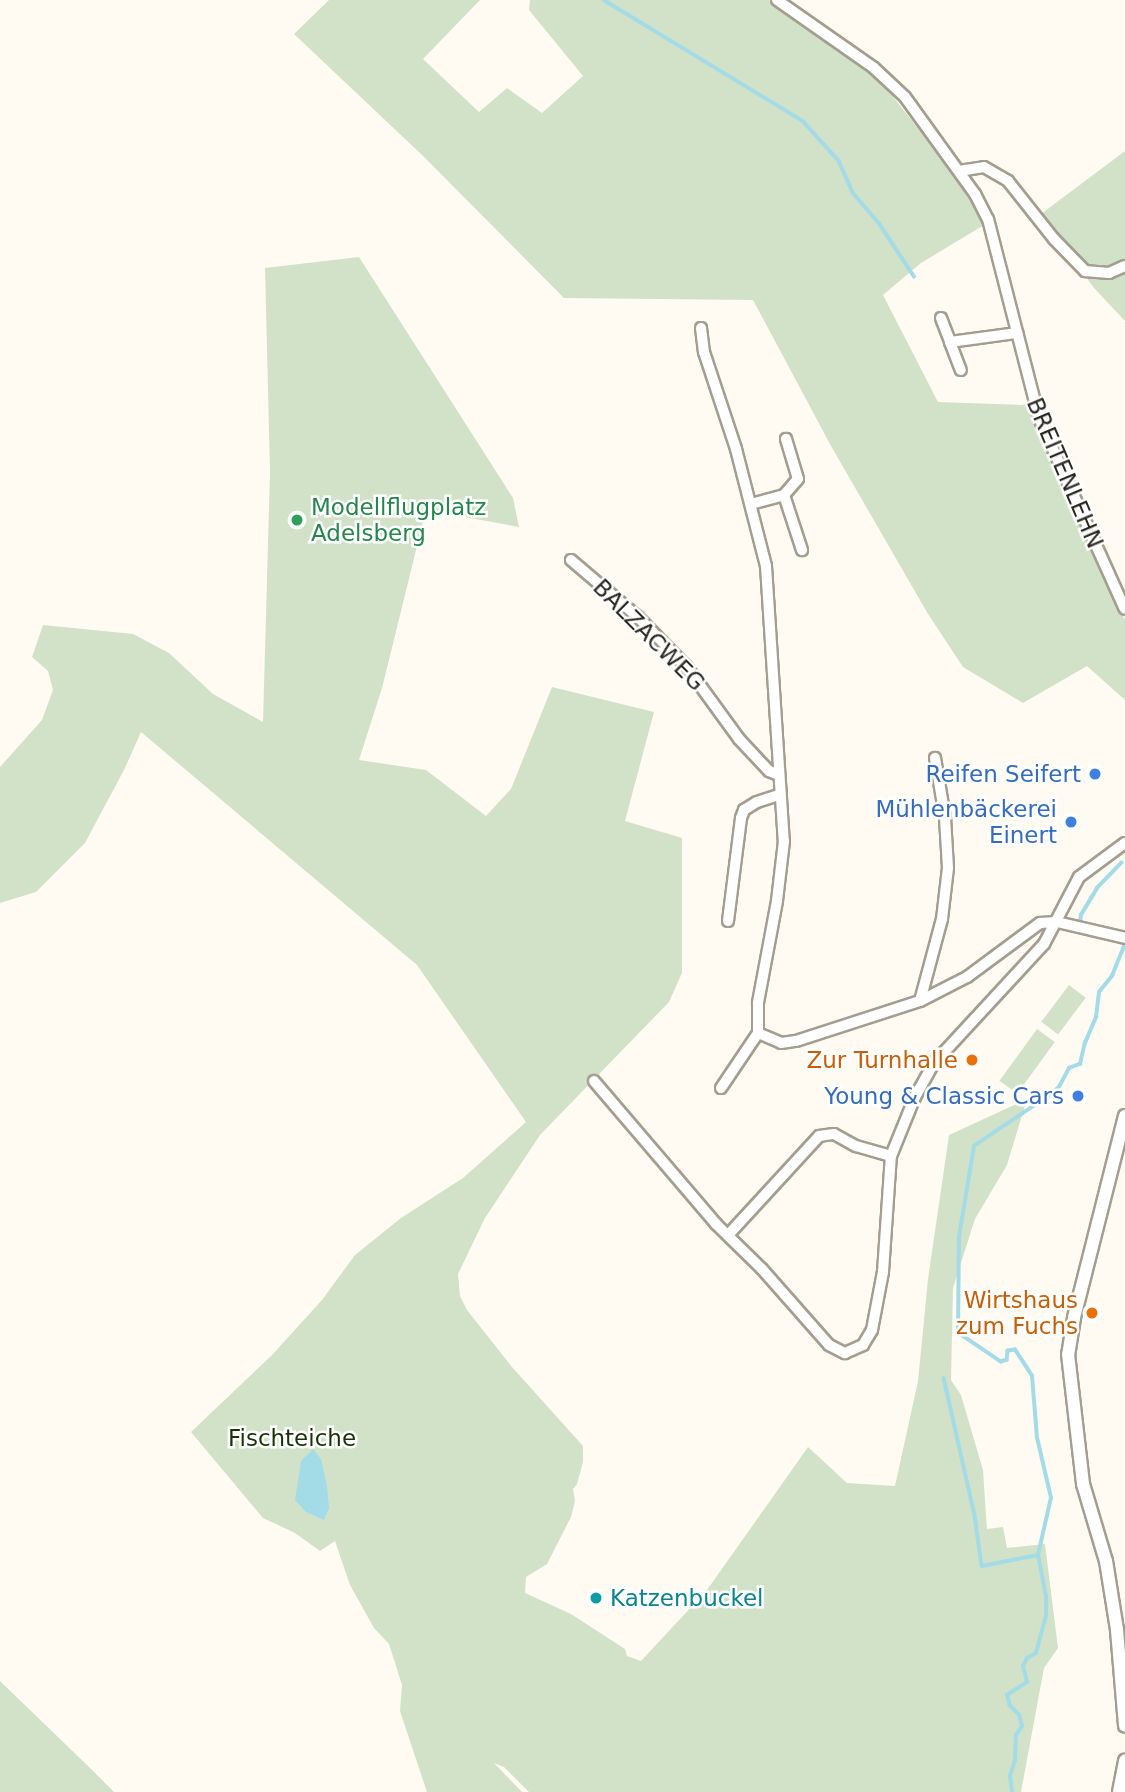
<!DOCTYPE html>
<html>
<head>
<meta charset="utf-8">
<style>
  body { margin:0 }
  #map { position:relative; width:1125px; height:1792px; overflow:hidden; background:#fffbf2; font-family:"DejaVu Sans",sans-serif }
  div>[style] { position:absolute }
  .green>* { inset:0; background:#d2e2c9; transform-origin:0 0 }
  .water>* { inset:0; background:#a3dbe7 }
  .stream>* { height:3.5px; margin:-1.75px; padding:0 1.75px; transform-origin:1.75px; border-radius:1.75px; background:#a3dbe7 }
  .roads { filter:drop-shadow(2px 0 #a39e8f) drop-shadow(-2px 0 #a39e8f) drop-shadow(0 2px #a39e8f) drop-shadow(0 -2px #a39e8f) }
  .minor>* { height:10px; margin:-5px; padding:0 5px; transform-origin:5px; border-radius:5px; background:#fff }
  .tertiary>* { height:12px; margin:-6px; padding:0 6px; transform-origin:6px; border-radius:6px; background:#fff }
  .dots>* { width:19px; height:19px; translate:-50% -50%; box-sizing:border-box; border:4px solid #fff; border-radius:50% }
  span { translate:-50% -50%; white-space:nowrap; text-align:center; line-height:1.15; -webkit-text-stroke:5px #fff; paint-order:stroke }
  .street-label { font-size:23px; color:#292721 }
  .leisure-label { font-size:23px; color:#27864d }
  .left { translate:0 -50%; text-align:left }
  .shop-label { font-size:23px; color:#366cbe }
  .right { translate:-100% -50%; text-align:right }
  .food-label { font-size:23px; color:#c56008 }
  .park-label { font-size:23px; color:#1a3006 }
  .culture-label { font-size:23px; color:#0d838f }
</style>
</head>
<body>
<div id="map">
  <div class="green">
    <div style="clip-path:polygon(329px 0,480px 0,423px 59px,479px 112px,507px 88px,542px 113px,583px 76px,529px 10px,530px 0,769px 0,876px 75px,957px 178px,984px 225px,921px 263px,883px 295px,938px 402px,1022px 405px,1030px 403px,1055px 476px,1125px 620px,1125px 700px,1087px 666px,1023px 703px,963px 667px,928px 614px,831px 446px,753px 300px,564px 298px,422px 155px,294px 34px)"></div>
    <div style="clip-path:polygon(1125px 151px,1125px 321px,1094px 288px,1041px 214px)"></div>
    <div style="clip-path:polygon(359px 257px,513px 498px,519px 527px,426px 510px,382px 688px,359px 760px,426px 770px,486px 816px,511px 789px,552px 687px,654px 712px,625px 821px,682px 838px,682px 973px,669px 1002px,540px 1135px,485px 1218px,458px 1274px,460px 1296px,467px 1310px,512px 1367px,583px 1446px,583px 1462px,577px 1484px,573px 1489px,575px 1501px,571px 1517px,547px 1564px,526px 1577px,525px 1593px,571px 1614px,625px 1649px,627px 1656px,641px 1661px,707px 1590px,808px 1447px,847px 1483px,895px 1486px,918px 1381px,928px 1279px,949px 1135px,1027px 1099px,1007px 1165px,975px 1219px,953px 1288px,951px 1380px,961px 1395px,983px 1470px,987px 1529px,1003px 1527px,1007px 1548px,1045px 1544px,1058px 1648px,1044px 1668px,1021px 1792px,529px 1792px,504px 1767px,494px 1763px,522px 1792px,427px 1792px,400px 1711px,402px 1685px,389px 1644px,374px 1628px,350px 1585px,335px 1541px,320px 1551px,295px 1533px,263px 1518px,191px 1432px,272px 1355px,322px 1300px,355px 1255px,401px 1218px,463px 1178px,526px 1122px,417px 965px,141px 732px,125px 768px,85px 843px,36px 892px,0 903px,0 767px,42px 720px,53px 690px,48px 671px,32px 657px,43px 625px,133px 634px,169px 653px,213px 694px,263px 722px,270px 472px,265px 268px)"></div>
    <div style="left:1069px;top:985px;width:21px;height:46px;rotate:37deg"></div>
    <div style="left:1037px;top:1029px;width:22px;height:64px;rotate:36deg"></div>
    <div style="clip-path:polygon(0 1681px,88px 1766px,114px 1792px,0 1792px)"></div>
  </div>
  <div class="water">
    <div style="clip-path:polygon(313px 1449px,321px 1459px,327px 1486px,329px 1508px,324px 1520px,306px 1512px,295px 1500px,301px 1461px)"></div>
  </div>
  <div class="stream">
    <div style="left:604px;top:0;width:233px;rotate:31.3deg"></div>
    <div style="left:803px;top:121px;width:54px;rotate:48deg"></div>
    <div style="left:839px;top:161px;width:35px;rotate:66deg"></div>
    <div style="left:853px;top:193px;width:40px;rotate:49deg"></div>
    <div style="left:879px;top:223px;width:64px;rotate:56.6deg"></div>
    <div style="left:1080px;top:924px;width:9px;rotate:-84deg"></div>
    <div style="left:1081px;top:915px;width:31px;rotate:-59deg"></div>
    <div style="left:1097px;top:888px;width:35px;rotate:-46deg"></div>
    <div style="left:944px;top:1378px;width:141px;rotate:77.3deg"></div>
    <div style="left:975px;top:1516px;width:50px;rotate:82deg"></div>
    <div style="left:982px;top:1566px;width:57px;rotate:-11.1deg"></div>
    <div style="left:1012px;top:1792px;width:16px;rotate:-97deg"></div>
    <div style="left:1010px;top:1776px;width:16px;rotate:-72deg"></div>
    <div style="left:1015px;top:1761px;width:26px;rotate:-88deg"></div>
    <div style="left:1016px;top:1735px;width:11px;rotate:-56deg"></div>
    <div style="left:1022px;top:1726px;width:11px;rotate:-105deg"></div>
    <div style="left:1019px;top:1715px;width:13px;rotate:-135deg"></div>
    <div style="left:1010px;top:1706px;width:11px;rotate:-105deg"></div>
    <div style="left:1007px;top:1695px;width:24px;rotate:-33deg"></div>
    <div style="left:1027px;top:1682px;width:16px;rotate:-104deg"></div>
    <div style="left:1023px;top:1666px;width:9px;rotate:-63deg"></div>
    <div style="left:1027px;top:1658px;width:10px;rotate:-29deg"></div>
    <div style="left:1036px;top:1653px;width:39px;rotate:-75deg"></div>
    <div style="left:1046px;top:1615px;width:18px;rotate:-90deg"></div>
    <div style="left:1046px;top:1597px;width:43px;rotate:-100.8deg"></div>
    <div style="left:1038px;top:1555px;width:58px;rotate:-77.2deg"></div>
    <div style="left:1051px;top:1498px;width:62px;rotate:-103.1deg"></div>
    <div style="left:1037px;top:1438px;width:62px;rotate:-94.6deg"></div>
    <div style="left:1032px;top:1376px;width:31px;rotate:-123deg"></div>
    <div style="left:1015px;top:1350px;width:7px;rotate:172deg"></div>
    <div style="left:1008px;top:1351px;width:9px;rotate:96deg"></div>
    <div style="left:1007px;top:1360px;width:6px;rotate:162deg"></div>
    <div style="left:1001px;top:1362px;width:52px;rotate:-146deg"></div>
    <div style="left:958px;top:1333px;width:96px;rotate:-89.4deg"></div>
    <div style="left:959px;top:1237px;width:92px;rotate:-80.6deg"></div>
    <div style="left:974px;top:1146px;width:89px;rotate:-34deg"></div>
    <div style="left:1048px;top:1096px;width:14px;rotate:-39deg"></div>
    <div style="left:1059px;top:1087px;width:21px;rotate:-62deg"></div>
    <div style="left:1069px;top:1068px;width:12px;rotate:-20deg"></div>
    <div style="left:1080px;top:1064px;width:22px;rotate:-77deg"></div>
    <div style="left:1085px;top:1043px;width:28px;rotate:-67deg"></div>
    <div style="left:1096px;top:1017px;width:25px;rotate:-83deg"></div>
    <div style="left:1099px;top:992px;width:21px;rotate:-51deg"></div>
    <div style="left:1112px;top:976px;width:31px;rotate:-68deg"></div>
  </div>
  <div class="roads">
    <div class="minor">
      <div style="left:777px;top:0;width:118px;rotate:35deg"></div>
      <div style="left:874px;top:68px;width:42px;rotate:43.1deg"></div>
      <div style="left:905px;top:97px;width:120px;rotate:54.2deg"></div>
      <div style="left:975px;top:194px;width:28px;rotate:63deg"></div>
      <div style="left:988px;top:219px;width:205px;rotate:75.6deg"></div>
      <div style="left:1039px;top:418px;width:209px;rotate:65.8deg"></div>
      <div style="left:959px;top:171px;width:25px;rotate:-9deg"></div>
      <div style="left:984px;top:167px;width:28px;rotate:30deg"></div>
      <div style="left:1008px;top:181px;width:74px;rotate:51.6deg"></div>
      <div style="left:1054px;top:239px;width:45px;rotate:45.9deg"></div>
      <div style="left:1085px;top:271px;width:24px;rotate:5deg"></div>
      <div style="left:1109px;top:273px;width:17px;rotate:-24deg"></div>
      <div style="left:941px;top:318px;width:26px;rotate:69deg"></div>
      <div style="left:950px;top:342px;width:68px;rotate:-7.7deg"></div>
      <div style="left:701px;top:328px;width:24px;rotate:83deg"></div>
      <div style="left:704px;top:352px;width:102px;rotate:71.7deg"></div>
      <div style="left:736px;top:449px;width:121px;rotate:75.6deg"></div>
      <div style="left:766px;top:566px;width:276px;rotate:86.3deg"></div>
      <div style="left:784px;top:841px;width:60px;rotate:96.7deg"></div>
      <div style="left:777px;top:901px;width:104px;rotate:100.6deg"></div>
      <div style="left:758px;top:1003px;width:30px;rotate:90deg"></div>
      <div style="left:758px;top:1033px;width:25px;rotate:23deg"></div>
      <div style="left:781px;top:1043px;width:15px;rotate:-8deg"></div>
      <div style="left:796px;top:1041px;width:130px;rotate:-17.9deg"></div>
      <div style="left:920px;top:1001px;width:53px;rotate:-27.1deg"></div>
      <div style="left:967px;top:977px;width:91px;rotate:-36.5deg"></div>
      <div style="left:1040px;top:923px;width:17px;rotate:-3deg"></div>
      <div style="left:1057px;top:922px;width:70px;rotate:13.2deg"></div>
      <div style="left:950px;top:342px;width:30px;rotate:69deg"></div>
      <div style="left:784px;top:495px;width:21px;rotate:-49deg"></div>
      <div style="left:798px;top:479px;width:42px;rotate:-106.7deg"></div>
      <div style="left:751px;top:504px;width:34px;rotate:-15deg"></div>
      <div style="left:784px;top:495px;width:58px;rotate:71.9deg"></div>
      <div style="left:571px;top:560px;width:88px;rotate:40.4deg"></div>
      <div style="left:638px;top:617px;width:69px;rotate:45.6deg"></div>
      <div style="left:686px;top:666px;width:90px;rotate:54deg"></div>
      <div style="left:739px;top:739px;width:44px;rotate:46.8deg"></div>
      <div style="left:769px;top:771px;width:11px;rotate:22deg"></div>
      <div style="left:728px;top:921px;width:104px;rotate:-82.8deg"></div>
      <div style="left:741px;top:818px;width:9px;rotate:-69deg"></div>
      <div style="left:744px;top:810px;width:15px;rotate:-32deg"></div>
      <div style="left:757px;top:802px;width:25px;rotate:-18deg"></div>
      <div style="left:920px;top:1001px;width:85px;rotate:-75deg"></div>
      <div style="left:942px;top:919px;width:51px;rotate:-83.3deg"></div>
      <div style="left:948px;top:868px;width:51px;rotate:-93.4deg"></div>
      <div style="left:945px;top:817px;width:60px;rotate:-99.6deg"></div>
      <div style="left:594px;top:1081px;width:188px;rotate:49.5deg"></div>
      <div style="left:716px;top:1224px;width:64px;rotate:44.4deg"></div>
      <div style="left:762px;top:1269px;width:101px;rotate:48.6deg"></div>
      <div style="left:829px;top:1345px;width:18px;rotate:27deg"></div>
      <div style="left:845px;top:1353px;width:20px;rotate:-24deg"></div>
      <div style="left:863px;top:1345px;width:17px;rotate:-59deg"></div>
      <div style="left:872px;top:1330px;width:59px;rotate:-79.3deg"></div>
      <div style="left:883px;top:1272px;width:116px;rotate:-86.1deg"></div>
      <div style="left:721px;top:1088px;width:66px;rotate:-56.1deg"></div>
      <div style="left:729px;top:1234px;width:133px;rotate:-47.4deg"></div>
      <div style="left:819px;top:1136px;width:15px;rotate:-8deg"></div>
      <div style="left:834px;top:1134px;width:25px;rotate:29deg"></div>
      <div style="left:856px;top:1146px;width:36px;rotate:16deg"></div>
      <div style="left:891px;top:1156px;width:64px;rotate:-67.9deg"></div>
      <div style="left:915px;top:1097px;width:39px;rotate:-61deg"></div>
      <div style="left:934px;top:1063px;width:162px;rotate:-47.3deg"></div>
      <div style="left:1044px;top:944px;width:76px;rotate:-62.4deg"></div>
      <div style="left:1079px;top:877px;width:57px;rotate:-36.5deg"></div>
    </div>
    <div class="tertiary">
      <div style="left:1125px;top:1116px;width:208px;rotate:104.2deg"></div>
      <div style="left:1074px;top:1318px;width:36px;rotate:99deg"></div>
      <div style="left:1068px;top:1354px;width:131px;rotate:83.4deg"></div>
      <div style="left:1083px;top:1484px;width:80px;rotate:73.4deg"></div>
      <div style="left:1106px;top:1561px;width:70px;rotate:80.9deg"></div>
      <div style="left:1117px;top:1630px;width:96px;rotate:85.2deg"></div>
      <div style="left:1119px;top:1792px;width:32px;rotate:-79deg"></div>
    </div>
  </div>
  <div class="dots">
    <div style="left:297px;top:520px;background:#2e9e5b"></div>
    <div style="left:1095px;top:774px;background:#3f7fe0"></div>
    <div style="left:1071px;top:822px;background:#3f7fe0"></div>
    <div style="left:972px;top:1060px;background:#e8710a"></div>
    <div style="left:1078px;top:1096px;background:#3f7fe0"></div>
    <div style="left:1092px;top:1313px;background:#e8710a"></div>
    <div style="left:596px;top:1598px;background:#0f9aa8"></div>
  </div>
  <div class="street-label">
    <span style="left:1065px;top:473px;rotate:67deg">BREITENLEHN</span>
    <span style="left:649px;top:635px;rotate:45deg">BALZACWEG</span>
  </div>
  <div class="leisure-label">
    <span class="left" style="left:311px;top:520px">Modellflugplatz<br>Adelsberg</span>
  </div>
  <div class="shop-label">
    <span class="right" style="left:1081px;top:774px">Reifen Seifert</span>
    <span class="right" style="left:1057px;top:822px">Mühlenbäckerei<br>Einert</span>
    <span class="right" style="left:1064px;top:1096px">Young &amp; Classic Cars</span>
  </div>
  <div class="food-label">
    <span class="right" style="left:958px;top:1060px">Zur Turnhalle</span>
    <span class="right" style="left:1078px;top:1313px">Wirtshaus<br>zum Fuchs</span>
  </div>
  <div class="park-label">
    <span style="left:292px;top:1438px">Fischteiche</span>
  </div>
  <div class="culture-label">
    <span class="left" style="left:610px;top:1598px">Katzenbuckel</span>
  </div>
</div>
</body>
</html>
